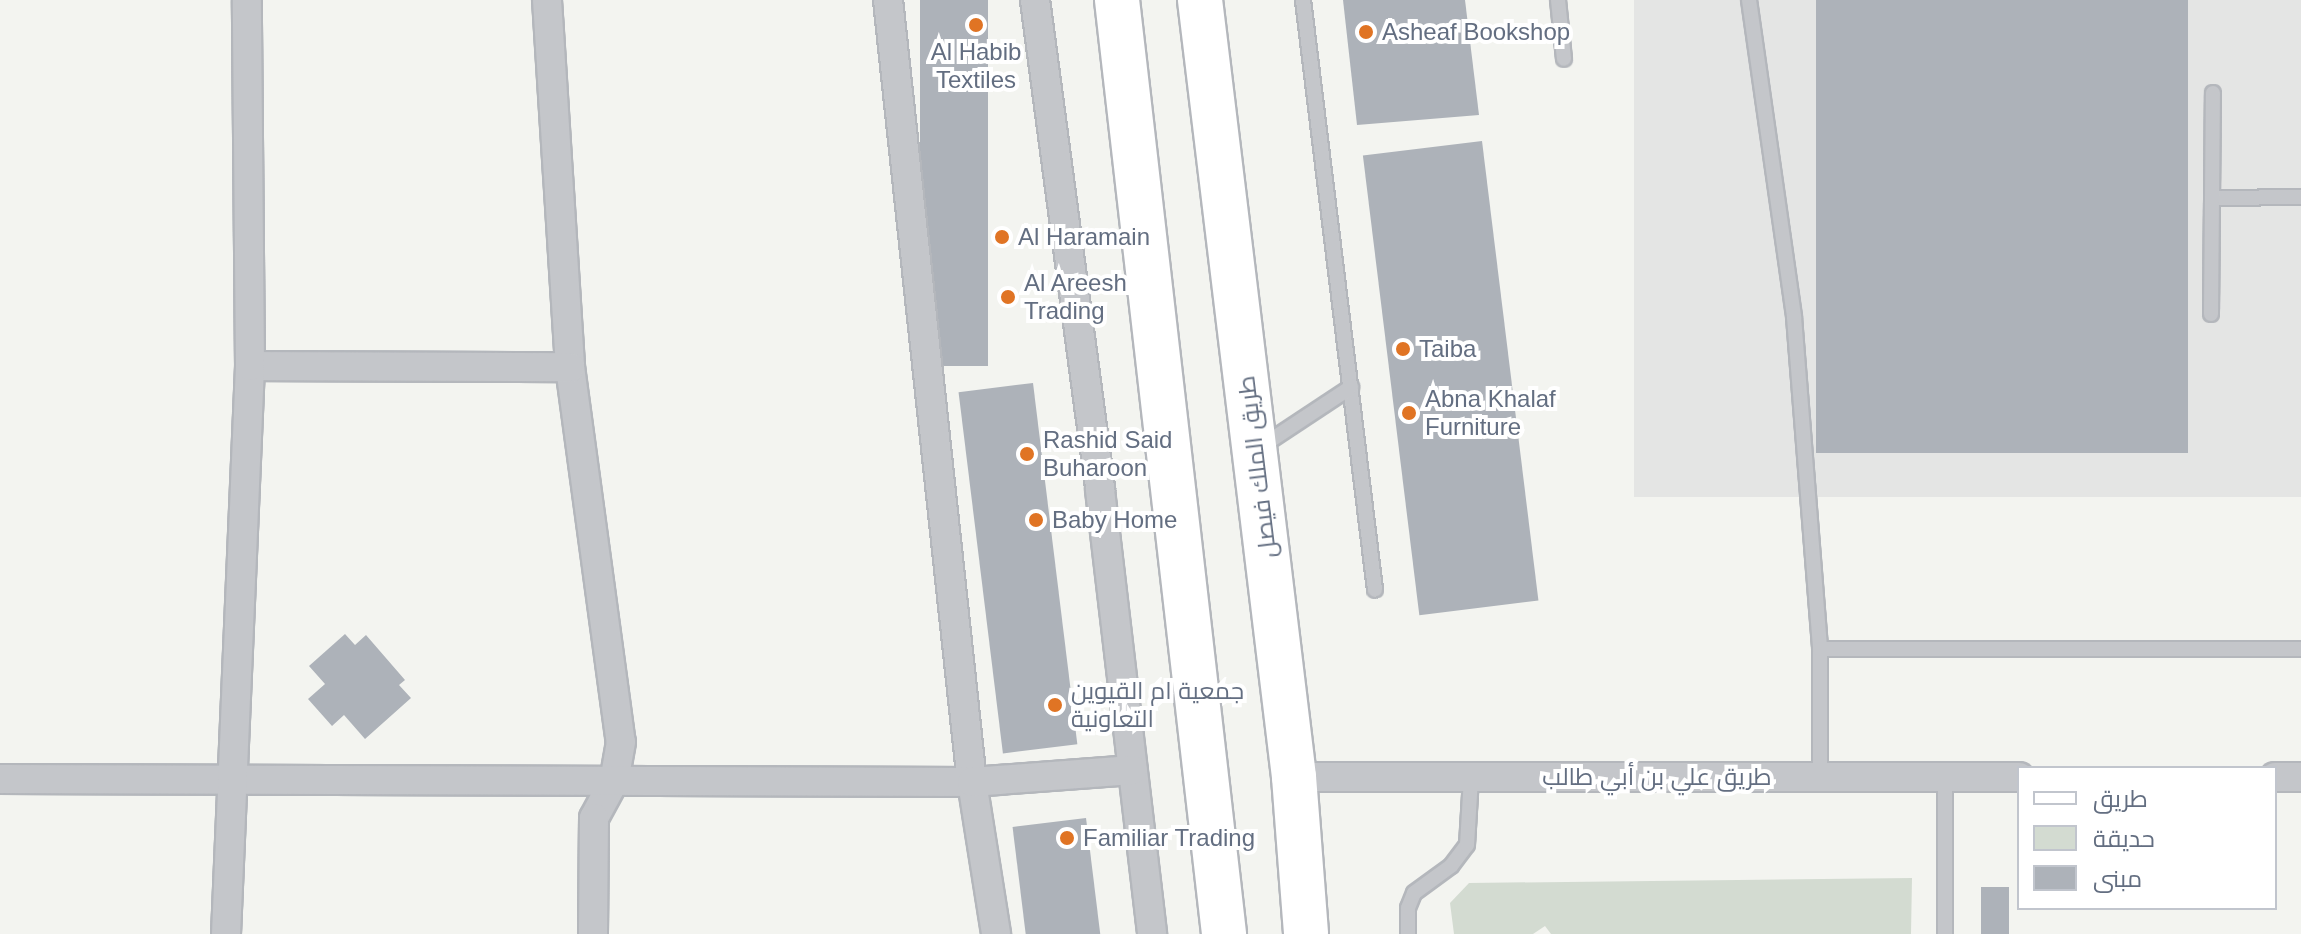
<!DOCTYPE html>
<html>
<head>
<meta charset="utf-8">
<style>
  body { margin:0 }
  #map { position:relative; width:2301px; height:934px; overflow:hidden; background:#f3f4f0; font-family:Helvetica,Cairo,sans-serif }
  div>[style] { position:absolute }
  .built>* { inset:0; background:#e4e5e4; transform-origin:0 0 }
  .green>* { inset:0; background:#d3dbd1 }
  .building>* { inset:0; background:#adb2b9; transform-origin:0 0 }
  .roads { filter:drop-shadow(2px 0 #b4b7bc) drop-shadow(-2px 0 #b4b7bc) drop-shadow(0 2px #b4b7bc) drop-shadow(0 -2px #b4b7bc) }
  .lane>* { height:14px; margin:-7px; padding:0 7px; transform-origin:7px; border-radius:7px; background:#c4c6ca }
  .street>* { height:28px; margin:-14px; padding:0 14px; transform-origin:14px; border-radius:14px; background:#c4c6ca }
  .primary>* { height:44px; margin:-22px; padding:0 22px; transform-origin:22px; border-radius:22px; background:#fff }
  .dots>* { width:22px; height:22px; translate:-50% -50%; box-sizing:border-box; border:4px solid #fff; border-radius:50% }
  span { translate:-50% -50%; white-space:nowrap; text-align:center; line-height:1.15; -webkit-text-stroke:8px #fff; paint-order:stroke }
  .poi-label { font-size:24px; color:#636e81 }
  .left { translate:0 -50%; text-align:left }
  .street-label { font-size:24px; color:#636e81 }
  .legend { position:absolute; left:2017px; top:766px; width:260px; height:144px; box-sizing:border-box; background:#fff; border:2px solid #c1c5cd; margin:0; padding:10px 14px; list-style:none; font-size:24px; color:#636e81 }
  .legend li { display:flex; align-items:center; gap:16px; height:40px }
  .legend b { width:40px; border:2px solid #c1c5cd }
</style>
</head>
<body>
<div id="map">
  <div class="built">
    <div style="left:1634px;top:0;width:667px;height:497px"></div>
  </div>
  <div class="green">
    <div style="clip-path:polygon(1912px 878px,1911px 934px,1551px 934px,1545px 926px,1533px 934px,1454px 934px,1450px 903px,1469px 883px)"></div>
  </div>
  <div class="building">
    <div style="left:920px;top:0;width:68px;height:366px"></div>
    <div style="clip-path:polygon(1343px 0,1465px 0,1479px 115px,1357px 125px)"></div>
    <div style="left:1816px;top:0;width:372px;height:453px"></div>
    <div style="left:1482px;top:141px;width:463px;height:120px;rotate:83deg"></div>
    <div style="left:1033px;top:383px;width:364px;height:75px;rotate:83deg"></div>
    <div style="clip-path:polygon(345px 634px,355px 645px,366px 635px,405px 680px,399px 685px,411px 698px,365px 739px,344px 715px,332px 726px,308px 699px,325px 684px,309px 666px)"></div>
    <div style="left:1086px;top:818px;width:117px;height:74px;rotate:83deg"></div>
    <div style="left:1981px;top:887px;width:28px;height:47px"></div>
  </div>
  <div class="roads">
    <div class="lane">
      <div style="left:1303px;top:0;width:594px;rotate:83.04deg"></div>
      <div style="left:1558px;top:0;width:59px;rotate:84.2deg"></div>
      <div style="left:1749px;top:0;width:320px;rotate:81.9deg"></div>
      <div style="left:1794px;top:317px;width:333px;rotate:85.5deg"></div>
      <div style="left:1820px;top:649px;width:128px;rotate:90deg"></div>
      <div style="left:2212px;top:198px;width:89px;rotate:-0.6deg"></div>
      <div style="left:2211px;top:314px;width:221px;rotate:-89.5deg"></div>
      <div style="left:1262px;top:446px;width:107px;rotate:-33.5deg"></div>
      <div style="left:1820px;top:649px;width:481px"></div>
      <div style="left:1945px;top:777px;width:157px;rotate:90deg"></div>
      <div style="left:1408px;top:934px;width:26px;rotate:-90deg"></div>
      <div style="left:1408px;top:908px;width:16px;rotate:-68deg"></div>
      <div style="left:1414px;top:893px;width:46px;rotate:-36.1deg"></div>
      <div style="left:1451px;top:866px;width:26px;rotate:-53deg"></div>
      <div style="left:1467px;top:845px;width:68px;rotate:-86.6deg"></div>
    </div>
    <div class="street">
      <div style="left:547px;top:0;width:368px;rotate:86.4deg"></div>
      <div style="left:570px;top:367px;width:378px;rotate:82.3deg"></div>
      <div style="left:621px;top:742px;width:40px;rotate:100deg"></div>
      <div style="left:614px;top:781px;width:42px;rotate:118.4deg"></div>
      <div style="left:594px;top:818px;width:116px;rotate:90.5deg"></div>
      <div style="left:888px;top:0;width:786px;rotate:83.87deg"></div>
      <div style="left:972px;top:782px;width:154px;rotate:81deg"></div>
      <div style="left:1035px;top:0;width:494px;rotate:82.4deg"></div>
      <div style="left:1100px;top:490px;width:447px;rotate:83.3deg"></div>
      <div style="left:250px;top:366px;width:320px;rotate:0.2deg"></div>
      <div style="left:1294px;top:777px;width:725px"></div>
      <div style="left:2275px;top:777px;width:26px"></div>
      <div style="left:0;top:779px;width:972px;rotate:0.18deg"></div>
      <div style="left:972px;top:782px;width:161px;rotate:-4.3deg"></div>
      <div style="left:226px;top:934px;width:569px;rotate:-87.58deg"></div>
      <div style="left:250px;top:366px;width:366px;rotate:-90.5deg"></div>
    </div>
    <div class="primary">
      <div style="left:1117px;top:0;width:940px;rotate:83.46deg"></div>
      <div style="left:1200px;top:0;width:783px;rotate:83.1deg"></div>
      <div style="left:1294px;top:777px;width:157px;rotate:85.6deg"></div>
    </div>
  </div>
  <div class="dots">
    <div style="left:976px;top:25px;background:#e07424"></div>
    <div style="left:1366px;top:32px;background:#e07424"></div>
    <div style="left:1002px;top:237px;background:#e07424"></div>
    <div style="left:1008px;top:297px;background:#e07424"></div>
    <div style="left:1403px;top:349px;background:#e07424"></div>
    <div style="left:1409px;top:413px;background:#e07424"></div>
    <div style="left:1027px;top:454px;background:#e07424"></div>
    <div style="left:1036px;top:520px;background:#e07424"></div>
    <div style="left:1055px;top:705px;background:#e07424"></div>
    <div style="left:1067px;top:838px;background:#e07424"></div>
  </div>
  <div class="poi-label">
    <span class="left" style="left:1382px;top:32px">Asheaf Bookshop</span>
    <span style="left:976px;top:66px">Al Habib<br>Textiles</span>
    <span class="left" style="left:1018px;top:237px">Al Haramain</span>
    <span class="left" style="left:1024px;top:297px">Al Areesh<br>Trading</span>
    <span class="left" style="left:1419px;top:349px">Taiba</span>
    <span class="left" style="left:1425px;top:413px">Abna Khalaf<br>Furniture</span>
    <span class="left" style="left:1043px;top:454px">Rashid Said<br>Buharoon</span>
    <span class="left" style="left:1052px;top:520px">Baby Home</span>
    <span class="left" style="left:1071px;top:705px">جمعية ام القيوين<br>التعاونية</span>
    <span class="left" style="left:1083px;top:838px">Familiar Trading</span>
  </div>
  <div class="street-label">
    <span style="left:1257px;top:467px;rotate:-97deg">طريق الملك فيصل</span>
    <span style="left:1657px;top:777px">طريق علي بن أبي طالب</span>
  </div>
  <ul class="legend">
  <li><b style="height:10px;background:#fff"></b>طريق</li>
  <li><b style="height:22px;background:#d3dbd1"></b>حديقة</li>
  <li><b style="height:22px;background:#adb2b9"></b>مبنى</li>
  </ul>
</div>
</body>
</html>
